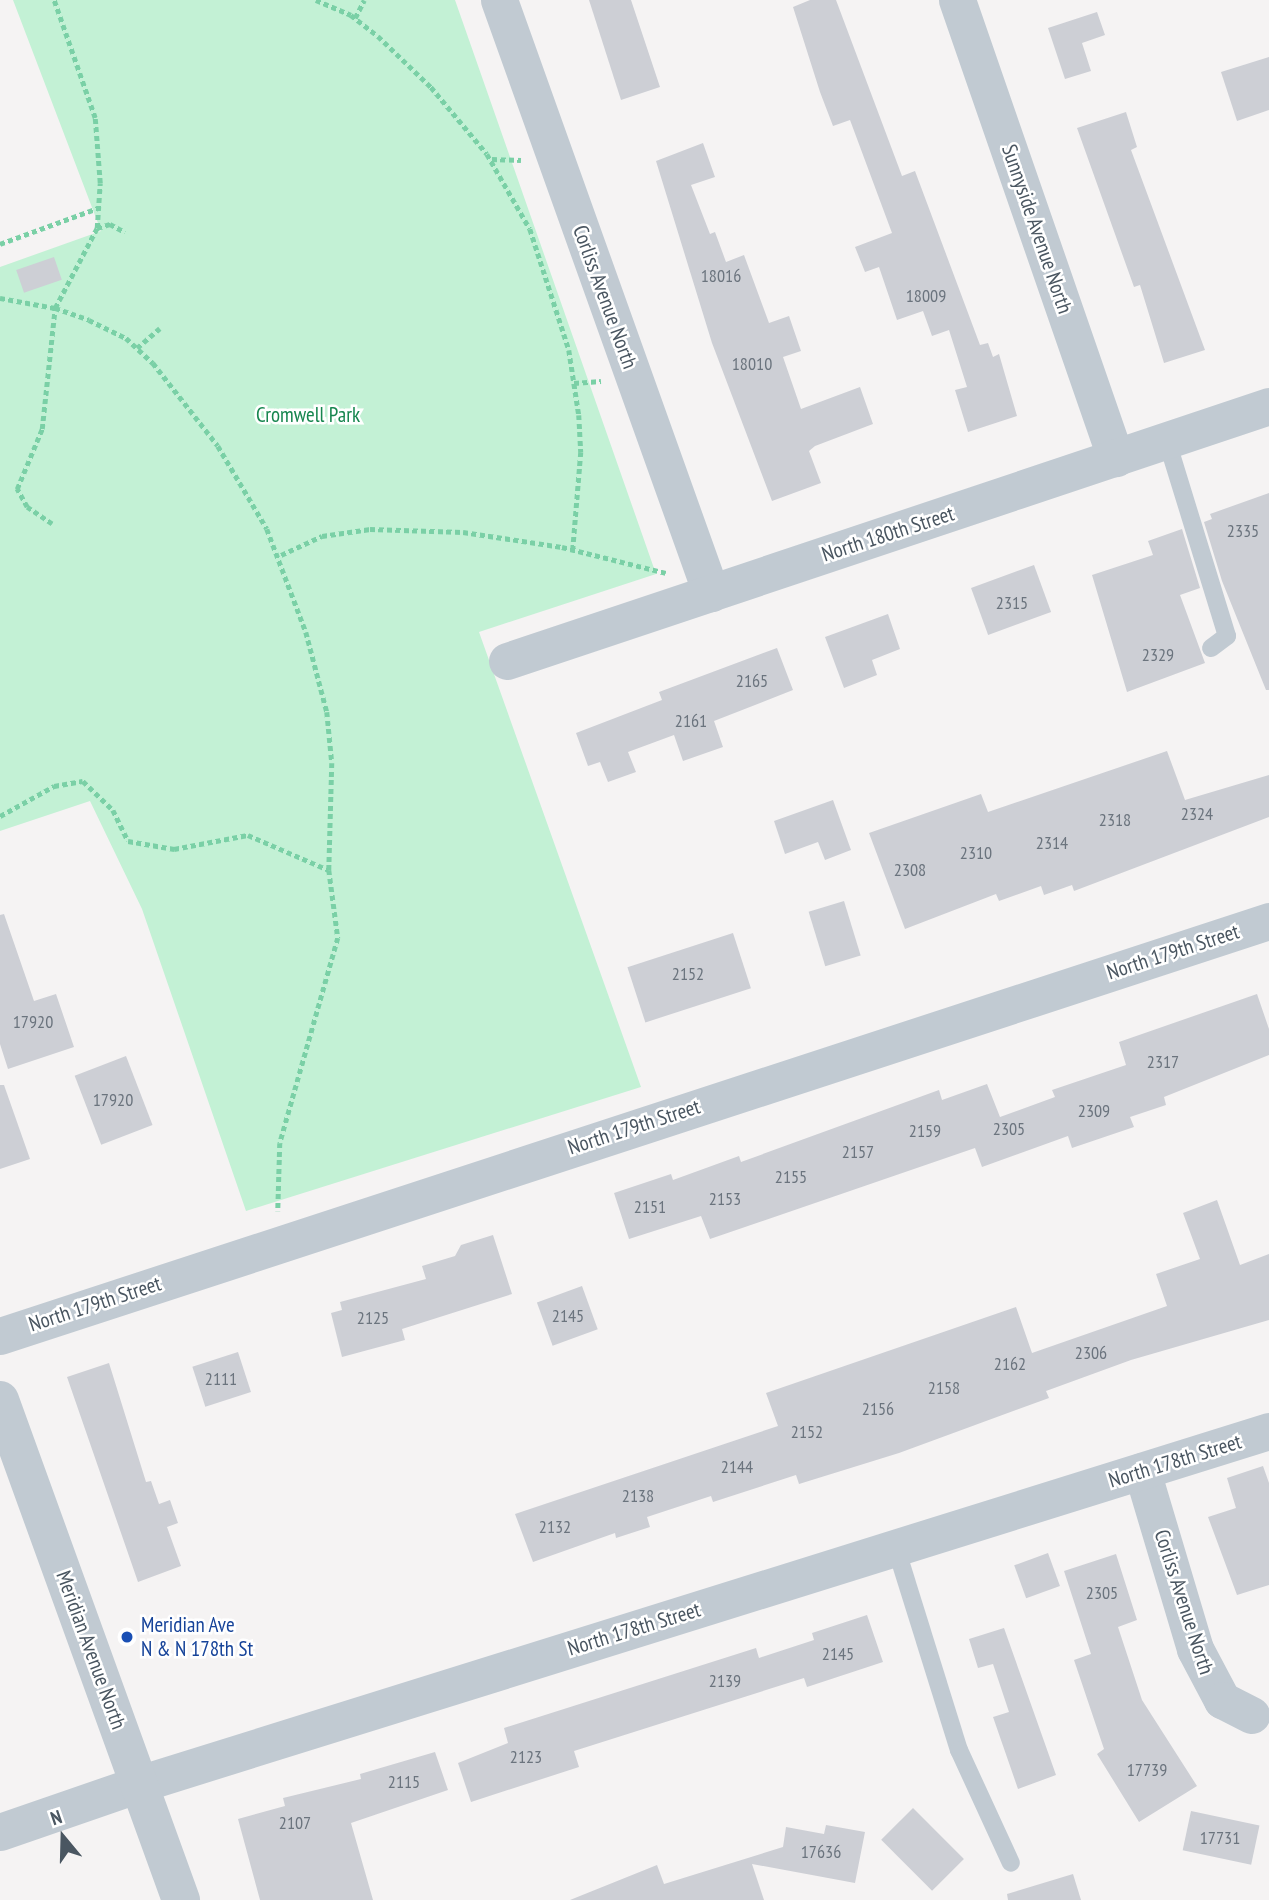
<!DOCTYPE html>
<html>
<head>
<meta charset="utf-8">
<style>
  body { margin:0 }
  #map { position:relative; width:1269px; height:1900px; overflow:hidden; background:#f5f3f3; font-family:"PT Sans Narrow",sans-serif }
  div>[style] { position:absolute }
  .green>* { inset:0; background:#c3f1d5 }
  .building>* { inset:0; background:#cdcfd5; transform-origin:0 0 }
  .path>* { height:4.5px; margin-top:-2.25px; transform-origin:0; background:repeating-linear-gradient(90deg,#7ad0a6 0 5px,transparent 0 8.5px) }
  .service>* { height:18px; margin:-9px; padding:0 9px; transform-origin:9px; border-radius:9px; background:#c1cad2 }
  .minor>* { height:37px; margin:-18.5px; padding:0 18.5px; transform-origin:18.5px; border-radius:18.5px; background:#c1cad2 }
  .tertiary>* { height:38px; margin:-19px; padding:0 19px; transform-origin:19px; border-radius:19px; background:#c1cad2 }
  .dots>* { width:19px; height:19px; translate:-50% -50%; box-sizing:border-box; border:4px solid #fff; border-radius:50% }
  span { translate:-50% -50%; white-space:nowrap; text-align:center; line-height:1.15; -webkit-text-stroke:5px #fff; paint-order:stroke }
  .number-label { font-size:18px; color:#6b747e }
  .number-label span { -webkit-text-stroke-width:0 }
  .street-label { font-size:21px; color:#4a5661 }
  .park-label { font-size:21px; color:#17864f }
  .transit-label { font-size:21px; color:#164399 }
  .left { translate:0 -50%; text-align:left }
  .north { position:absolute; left:28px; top:1802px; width:70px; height:70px; -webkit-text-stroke:5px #fff; paint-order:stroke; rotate:341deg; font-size:19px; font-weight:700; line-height:28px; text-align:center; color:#4a5661 }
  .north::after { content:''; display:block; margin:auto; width:24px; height:32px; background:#4a5661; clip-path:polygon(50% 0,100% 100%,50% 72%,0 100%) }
</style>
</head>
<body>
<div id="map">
  <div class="green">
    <div style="clip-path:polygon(13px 0,455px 0,656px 574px,479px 632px,641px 1087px,246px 1211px,142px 909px,90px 801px,0 831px,0 267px,101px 231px)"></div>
  </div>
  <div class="building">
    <div style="clip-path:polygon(589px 0,631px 0,660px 87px,621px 100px)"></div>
    <div style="clip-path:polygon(810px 0,836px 0,902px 176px,915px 171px,980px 345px,988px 343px,993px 357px,999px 354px,1017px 416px,968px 432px,955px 390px,967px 387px,949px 330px,932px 336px,923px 311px,897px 320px,879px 267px,865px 272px,855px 247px,892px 233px,850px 120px,833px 126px,820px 92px,793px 7px)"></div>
    <div style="clip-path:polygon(1097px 12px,1105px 35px,1082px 43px,1091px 71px,1065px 79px,1048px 28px)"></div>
    <div style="clip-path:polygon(1269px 57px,1269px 110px,1237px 121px,1221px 72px)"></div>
    <div style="clip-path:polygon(1126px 112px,1137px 147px,1131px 150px,1205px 350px,1164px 363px,1140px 285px,1134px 287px,1077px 128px)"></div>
    <div style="clip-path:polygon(703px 143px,715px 177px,691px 185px,710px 234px,715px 232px,726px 262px,744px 255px,769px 323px,789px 316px,801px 351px,783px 357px,801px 409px,860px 387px,873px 424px,815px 446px,809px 451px,821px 483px,772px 501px,712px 343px,656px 161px)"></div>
    <div style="left:54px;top:257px;width:24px;height:40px;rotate:71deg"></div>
    <div style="clip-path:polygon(1269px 493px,1269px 690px,1266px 690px,1222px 581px,1204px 522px,1212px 519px,1210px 514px)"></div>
    <div style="clip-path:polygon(1182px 529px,1200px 588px,1180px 595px,1205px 663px,1127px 692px,1092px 575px,1153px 555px,1148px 541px)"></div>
    <div style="left:1034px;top:565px;width:50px;height:67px;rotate:70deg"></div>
    <div style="clip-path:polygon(888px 614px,900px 649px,872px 660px,877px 675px,844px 688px,825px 637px)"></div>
    <div style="clip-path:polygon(777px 648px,793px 690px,714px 721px,723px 747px,683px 761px,674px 735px,628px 752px,636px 772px,608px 782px,600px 762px,588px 766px,576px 733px,662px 700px,659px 692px)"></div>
    <div style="clip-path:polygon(1167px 751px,1185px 800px,1269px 775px,1269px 817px,1074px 891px,1072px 885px,1044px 895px,1041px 886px,999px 901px,996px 894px,905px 929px,869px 833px,981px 794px,988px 812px)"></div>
    <div style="clip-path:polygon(833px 800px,851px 850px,825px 860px,818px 842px,785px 854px,774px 821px)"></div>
    <div style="left:844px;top:901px;width:57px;height:37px;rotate:73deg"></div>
    <div style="clip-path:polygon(4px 914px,34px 1001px,56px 994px,74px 1047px,8px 1069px,0 1044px,0 915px)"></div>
    <div style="left:733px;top:933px;width:58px;height:111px;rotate:72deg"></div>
    <div style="clip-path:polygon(1257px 994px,1269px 1029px,1269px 1055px,1164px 1097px,1166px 1105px,1130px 1117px,1134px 1127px,1072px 1148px,1068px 1136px,982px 1167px,975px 1148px,710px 1239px,701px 1216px,629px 1239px,614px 1193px,671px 1174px,673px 1180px,739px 1156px,741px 1162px,939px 1090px,942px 1100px,987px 1084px,1000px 1117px,1055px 1097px,1052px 1090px,1126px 1065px,1119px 1042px)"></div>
    <div style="left:126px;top:1056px;width:74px;height:55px;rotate:69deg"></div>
    <div style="clip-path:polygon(0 1085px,4px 1085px,30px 1159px,0 1169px)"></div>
    <div style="clip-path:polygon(1217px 1200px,1240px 1265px,1269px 1254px,1269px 1320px,1131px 1360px,1046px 1391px,1049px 1398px,899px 1453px,799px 1484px,796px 1475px,713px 1502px,711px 1496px,647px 1517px,650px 1527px,616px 1538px,615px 1533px,533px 1562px,515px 1514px,778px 1426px,766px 1393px,1016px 1307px,1032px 1353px,1167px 1306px,1156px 1274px,1200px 1259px,1183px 1213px)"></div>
    <div style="clip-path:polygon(493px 1235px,512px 1294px,402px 1329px,405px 1340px,342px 1357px,331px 1313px,342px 1310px,340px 1302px,426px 1279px,422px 1266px,455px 1256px,461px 1245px)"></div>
    <div style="left:582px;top:1286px;width:46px;height:48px;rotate:70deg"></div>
    <div style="left:238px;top:1352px;width:42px;height:48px;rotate:72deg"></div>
    <div style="clip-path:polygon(109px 1363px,146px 1482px,151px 1481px,159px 1504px,170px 1500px,178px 1523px,167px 1527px,181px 1566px,138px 1582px,67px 1377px)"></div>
    <div style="clip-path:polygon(1263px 1466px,1269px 1483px,1269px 1585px,1237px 1595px,1208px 1517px,1236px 1508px,1227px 1478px)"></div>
    <div style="left:1048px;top:1553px;width:35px;height:36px;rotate:70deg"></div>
    <div style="clip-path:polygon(1116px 1554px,1137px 1620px,1118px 1627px,1142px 1700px,1197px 1786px,1139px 1822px,1097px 1754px,1104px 1749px,1074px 1660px,1091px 1654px,1064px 1571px)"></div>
    <div style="clip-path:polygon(867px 1615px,883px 1662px,807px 1687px,804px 1678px,574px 1751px,579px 1767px,471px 1802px,458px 1763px,508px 1743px,504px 1728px,756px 1648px,759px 1658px,814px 1640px,812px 1633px)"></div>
    <div style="clip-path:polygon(1004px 1628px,1056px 1775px,1018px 1789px,993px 1717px,1009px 1712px,993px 1664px,978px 1668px,969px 1639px)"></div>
    <div style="clip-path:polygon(435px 1752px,448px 1790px,351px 1823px,373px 1900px,260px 1900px,238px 1819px,285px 1806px,283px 1798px,361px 1779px,360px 1774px)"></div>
    <div style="left:913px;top:1808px;width:72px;height:45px;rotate:45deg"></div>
    <div style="left:1191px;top:1811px;width:70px;height:40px;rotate:12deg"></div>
    <div style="clip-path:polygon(826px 1825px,865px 1832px,855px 1883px,752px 1864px,764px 1900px,570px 1900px,657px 1865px,664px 1884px,783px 1847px,786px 1827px,824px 1834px)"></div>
    <div style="clip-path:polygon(1073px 1874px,1081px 1900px,1008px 1900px,1007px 1894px)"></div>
  </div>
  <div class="path">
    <div style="left:316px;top:0;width:38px;rotate:23deg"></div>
    <div style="left:351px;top:15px;width:34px;rotate:38deg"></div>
    <div style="left:378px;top:36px;width:74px;rotate:43.9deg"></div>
    <div style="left:431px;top:87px;width:87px;rotate:50.1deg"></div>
    <div style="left:487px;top:154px;width:86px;rotate:60.2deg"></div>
    <div style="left:530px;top:229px;width:127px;rotate:72.1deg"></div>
    <div style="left:569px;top:350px;width:66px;rotate:81.3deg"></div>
    <div style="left:579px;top:415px;width:37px;rotate:87deg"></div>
    <div style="left:581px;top:452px;width:97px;rotate:94.7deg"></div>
    <div style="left:355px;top:18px;width:20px;rotate:-63deg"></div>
    <div style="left:492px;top:159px;width:29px;rotate:2deg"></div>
    <div style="left:97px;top:228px;width:14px;rotate:-17deg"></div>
    <div style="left:110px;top:224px;width:17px;rotate:28deg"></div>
    <div style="left:0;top:244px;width:104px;rotate:-20.2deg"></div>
    <div style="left:0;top:298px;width:56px;rotate:10.3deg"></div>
    <div style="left:55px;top:308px;width:36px;rotate:19deg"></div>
    <div style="left:89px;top:320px;width:41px;rotate:25.9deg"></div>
    <div style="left:126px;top:338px;width:37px;rotate:43deg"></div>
    <div style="left:153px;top:363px;width:105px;rotate:51.9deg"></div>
    <div style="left:218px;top:446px;width:96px;rotate:59.4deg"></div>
    <div style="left:267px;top:529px;width:110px;rotate:69.3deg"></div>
    <div style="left:306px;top:632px;width:83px;rotate:75.3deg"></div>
    <div style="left:327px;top:712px;width:51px;rotate:84.4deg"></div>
    <div style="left:332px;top:763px;width:107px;rotate:91.6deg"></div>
    <div style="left:329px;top:870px;width:69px;rotate:82.5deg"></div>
    <div style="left:338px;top:938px;width:213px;rotate:105.8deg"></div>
    <div style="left:280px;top:1143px;width:68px;rotate:91.7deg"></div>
    <div style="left:137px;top:348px;width:30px;rotate:-41deg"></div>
    <div style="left:574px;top:383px;width:27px;rotate:-4deg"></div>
    <div style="left:52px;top:524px;width:30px;rotate:-146deg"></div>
    <div style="left:27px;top:507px;width:21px;rotate:-119deg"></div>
    <div style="left:17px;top:489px;width:65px;rotate:-67.4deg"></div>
    <div style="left:42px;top:429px;width:122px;rotate:-83.9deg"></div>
    <div style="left:55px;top:308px;width:90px;rotate:-62.3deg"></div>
    <div style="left:97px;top:228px;width:45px;rotate:-86.2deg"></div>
    <div style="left:100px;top:183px;width:65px;rotate:-94.4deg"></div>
    <div style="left:95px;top:118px;width:125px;rotate:-109.2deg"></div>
    <div style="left:281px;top:555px;width:45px;rotate:-24.9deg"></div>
    <div style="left:322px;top:536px;width:49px;rotate:-8.3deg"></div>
    <div style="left:370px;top:529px;width:93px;rotate:1.8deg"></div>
    <div style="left:463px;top:532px;width:100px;rotate:8.6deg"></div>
    <div style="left:562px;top:547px;width:107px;rotate:14deg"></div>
    <div style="left:0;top:816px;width:62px;rotate:-29.1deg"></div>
    <div style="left:54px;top:786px;width:29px;rotate:-10deg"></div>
    <div style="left:83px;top:781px;width:42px;rotate:44deg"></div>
    <div style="left:113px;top:810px;width:34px;rotate:64deg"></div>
    <div style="left:128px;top:841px;width:47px;rotate:9.9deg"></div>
    <div style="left:174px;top:849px;width:75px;rotate:-10.7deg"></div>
    <div style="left:248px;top:835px;width:88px;rotate:23.4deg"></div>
  </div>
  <div class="service">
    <div style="left:1167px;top:441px;width:204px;rotate:72.9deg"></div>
    <div style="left:1227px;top:636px;width:20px;rotate:143deg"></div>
    <div style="left:896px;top:1548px;width:212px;rotate:72.7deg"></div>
    <div style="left:959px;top:1750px;width:124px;rotate:65.3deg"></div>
  </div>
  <div class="minor">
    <div style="left:499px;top:0;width:630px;rotate:70.33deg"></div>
    <div style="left:957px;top:0;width:485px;rotate:70.9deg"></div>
    <div style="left:507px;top:661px;width:804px;rotate:-18.5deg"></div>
    <div style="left:0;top:1336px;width:1335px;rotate:-18.11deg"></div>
    <div style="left:1142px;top:1471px;width:186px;rotate:73.4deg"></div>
    <div style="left:1195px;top:1649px;width:58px;rotate:62.1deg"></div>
    <div style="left:1222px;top:1700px;width:33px;rotate:27deg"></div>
    <div style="left:0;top:1832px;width:147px;rotate:-19.1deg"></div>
    <div style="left:139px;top:1784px;width:1184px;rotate:-17.35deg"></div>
  </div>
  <div class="tertiary">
    <div style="left:0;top:1400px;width:532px;rotate:70.1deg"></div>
  </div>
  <div class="dots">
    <div style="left:127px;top:1637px;background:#1a4fb4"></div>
  </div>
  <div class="number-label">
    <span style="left:721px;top:276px">18016</span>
    <span style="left:926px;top:296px">18009</span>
    <span style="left:752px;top:364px">18010</span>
    <span style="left:1243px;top:531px">2335</span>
    <span style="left:1012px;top:603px">2315</span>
    <span style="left:1158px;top:655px">2329</span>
    <span style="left:752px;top:681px">2165</span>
    <span style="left:691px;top:721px">2161</span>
    <span style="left:1197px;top:814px">2324</span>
    <span style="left:1115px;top:820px">2318</span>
    <span style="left:1052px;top:843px">2314</span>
    <span style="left:976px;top:853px">2310</span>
    <span style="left:910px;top:870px">2308</span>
    <span style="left:688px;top:974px">2152</span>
    <span style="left:33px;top:1022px">17920</span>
    <span style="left:1163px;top:1062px">2317</span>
    <span style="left:113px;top:1100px">17920</span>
    <span style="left:1094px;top:1111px">2309</span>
    <span style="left:1009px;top:1129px">2305</span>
    <span style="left:925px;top:1131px">2159</span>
    <span style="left:858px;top:1152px">2157</span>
    <span style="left:791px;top:1177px">2155</span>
    <span style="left:725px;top:1199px">2153</span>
    <span style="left:650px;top:1207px">2151</span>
    <span style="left:568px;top:1316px">2145</span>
    <span style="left:373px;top:1318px">2125</span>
    <span style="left:1091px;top:1353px">2306</span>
    <span style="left:1010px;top:1364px">2162</span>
    <span style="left:221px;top:1379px">2111</span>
    <span style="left:944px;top:1388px">2158</span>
    <span style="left:878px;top:1409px">2156</span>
    <span style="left:807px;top:1432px">2152</span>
    <span style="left:737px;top:1467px">2144</span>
    <span style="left:638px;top:1496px">2138</span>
    <span style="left:555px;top:1527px">2132</span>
    <span style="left:1102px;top:1593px">2305</span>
    <span style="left:838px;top:1654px">2145</span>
    <span style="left:725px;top:1681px">2139</span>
    <span style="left:526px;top:1757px">2123</span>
    <span style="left:1147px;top:1770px">17739</span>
    <span style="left:404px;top:1782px">2115</span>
    <span style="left:295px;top:1823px">2107</span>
    <span style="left:1220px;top:1838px">17731</span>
    <span style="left:821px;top:1852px">17636</span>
  </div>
  <div class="street-label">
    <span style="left:1037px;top:229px;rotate:71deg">Sunnyside Avenue North</span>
    <span style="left:605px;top:297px;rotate:70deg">Corliss Avenue North</span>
    <span style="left:888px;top:534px;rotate:-18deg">North 180th Street</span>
    <span style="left:1173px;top:952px;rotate:-18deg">North 179th Street</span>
    <span style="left:634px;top:1127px;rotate:-18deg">North 179th Street</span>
    <span style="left:95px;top:1304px;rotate:-18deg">North 179th Street</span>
    <span style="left:1175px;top:1461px;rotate:-17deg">North 178th Street</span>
    <span style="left:1184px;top:1602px;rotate:72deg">Corliss Avenue North</span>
    <span style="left:634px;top:1629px;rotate:-17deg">North 178th Street</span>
    <span style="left:91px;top:1650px;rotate:70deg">Meridian Avenue North</span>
  </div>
  <div class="park-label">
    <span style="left:308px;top:415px">Cromwell Park</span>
  </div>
  <div class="transit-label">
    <span class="left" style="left:141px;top:1637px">Meridian Ave<br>N &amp; N 178th St</span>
  </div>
  <div class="north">N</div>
</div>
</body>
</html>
